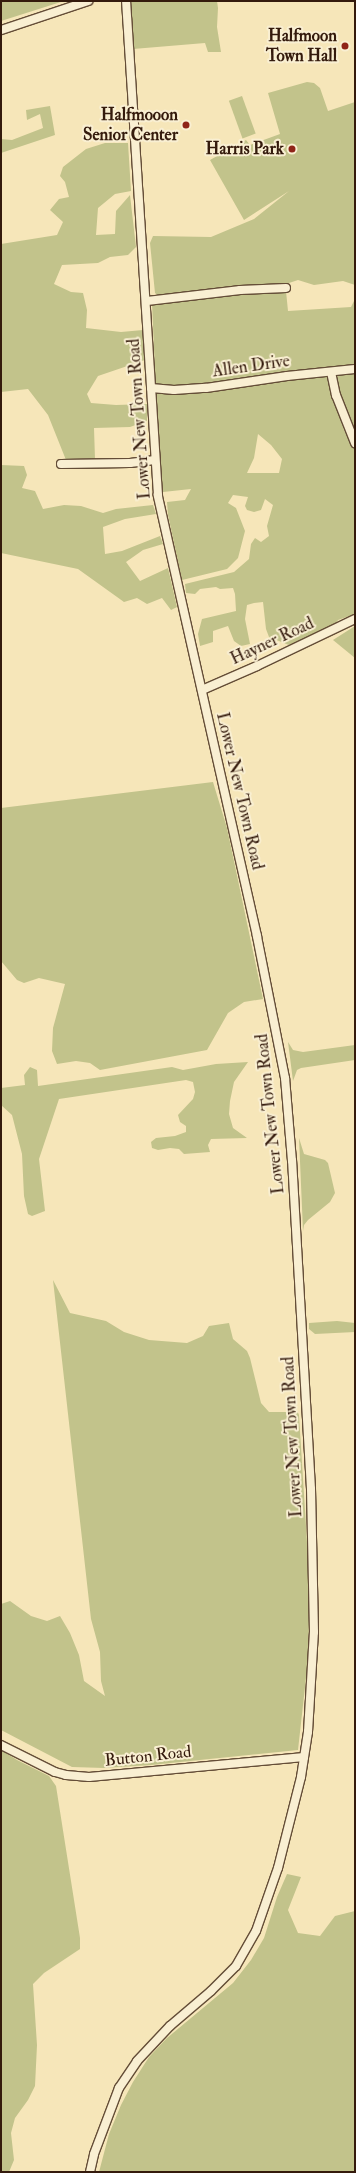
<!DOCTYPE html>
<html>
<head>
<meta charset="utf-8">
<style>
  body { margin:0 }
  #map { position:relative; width:356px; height:2173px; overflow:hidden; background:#f6e6b9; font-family:"IM FELL Double Pica",serif }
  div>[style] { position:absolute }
  .green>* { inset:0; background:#c2c38b; transform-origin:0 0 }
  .roads { filter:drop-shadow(1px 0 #644d37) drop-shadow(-1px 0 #644d37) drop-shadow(0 1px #644d37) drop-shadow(0 -1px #644d37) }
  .minor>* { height:8px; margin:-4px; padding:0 4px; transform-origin:4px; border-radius:4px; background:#f9efd2 }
  .dots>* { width:11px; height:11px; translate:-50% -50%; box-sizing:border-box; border:2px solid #f9efd2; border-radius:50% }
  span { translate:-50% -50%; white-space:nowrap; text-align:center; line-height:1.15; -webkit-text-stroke:4px #f9efd2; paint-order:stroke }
  .poi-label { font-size:17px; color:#341a0c; font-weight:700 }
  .right { translate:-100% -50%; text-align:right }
  .street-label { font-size:17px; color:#341a0c }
  .frame { position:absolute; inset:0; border:2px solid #341a0c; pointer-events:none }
</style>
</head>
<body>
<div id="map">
  <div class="green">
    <div style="clip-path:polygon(1px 1px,64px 1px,1px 21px)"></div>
    <div style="clip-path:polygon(131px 1px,217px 1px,218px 8px,217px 27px,221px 52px,208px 52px,205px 43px,133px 49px)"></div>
    <div style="clip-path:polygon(307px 82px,314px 83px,320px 88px,328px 111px,355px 102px,355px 285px,343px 281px,314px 285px,298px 280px,280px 286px,160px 297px,155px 293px,150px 243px,153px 236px,211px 237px,254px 219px,289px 191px,244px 220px,210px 160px,246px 140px,250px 145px,280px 134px,268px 93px)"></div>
    <div style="left:242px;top:96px;width:40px;height:14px;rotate:70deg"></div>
    <div style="clip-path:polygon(50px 106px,55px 135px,1px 153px,1px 139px,12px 140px,43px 128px,40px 114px,27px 120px,26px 110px)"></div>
    <div style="clip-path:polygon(105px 143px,128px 143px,131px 191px,115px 194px,98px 208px,96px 235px,115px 234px,116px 211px,130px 195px,136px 247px,128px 255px,110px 257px,98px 263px,62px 265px,54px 284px,71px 292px,83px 293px,87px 310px,86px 328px,121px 332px,143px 330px,145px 360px,98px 376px,87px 394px,91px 403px,116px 405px,147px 404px,147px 421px,130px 427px,94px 428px,95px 459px,66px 460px,48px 415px,28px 389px,1px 392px,1px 244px,57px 235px,63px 222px,50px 210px,59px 199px,69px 197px,65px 182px,60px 176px,63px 167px,86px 149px)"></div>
    <div style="clip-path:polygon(evenodd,286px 291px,288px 311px,351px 307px,355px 299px,355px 434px,337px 407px,344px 430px,355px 450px,355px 614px,338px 620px,334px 626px,289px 645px,269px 637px,266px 629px,263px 602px,254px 603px,247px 605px,245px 619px,250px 644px,241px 646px,234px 641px,228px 626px,213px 631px,213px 642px,200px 646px,198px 634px,202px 619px,236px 611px,235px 594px,233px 588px,220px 589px,216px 587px,200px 589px,195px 594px,186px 593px,185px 584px,234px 572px,249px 559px,251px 544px,255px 538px,261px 542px,269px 536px,267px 526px,273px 505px,265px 499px,261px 510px,254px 512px,247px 510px,245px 506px,248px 497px,233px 495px,228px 503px,236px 508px,245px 531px,238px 558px,227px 569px,182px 580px,168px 515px,167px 502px,185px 500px,191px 489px,163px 492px,159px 464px,152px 303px,235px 293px,286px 291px,258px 434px,271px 445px,282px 459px,279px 473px,247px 473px,254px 458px,258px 434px)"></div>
    <div style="clip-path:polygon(1px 465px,24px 466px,27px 475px,22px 488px,35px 491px,43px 509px,64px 505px,81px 506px,103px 513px,116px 509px,153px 505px,156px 514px,125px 519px,103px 527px,105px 554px,122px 551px,160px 536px,163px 544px,143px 550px,126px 562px,140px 581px,168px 568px,177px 607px,171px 610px,162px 598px,147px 604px,137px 598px,124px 602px,78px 569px,1px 553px)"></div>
    <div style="clip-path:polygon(355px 626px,355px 658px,333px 640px)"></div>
    <div style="clip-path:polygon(213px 782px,227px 828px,263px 999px,244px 1002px,228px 1013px,207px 1050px,100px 1070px,90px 1063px,76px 1061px,57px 1064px,52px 1051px,53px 1028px,65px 984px,39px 978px,24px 983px,17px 980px,1px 961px,1px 808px)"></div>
    <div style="clip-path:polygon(288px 1042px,293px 1050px,303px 1052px,355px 1045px,355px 1060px,301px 1068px,297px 1070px,293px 1081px)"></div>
    <div style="clip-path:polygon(248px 1062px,234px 1082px,230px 1101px,229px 1114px,233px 1128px,247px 1138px,211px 1139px,208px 1145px,210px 1152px,184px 1154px,179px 1149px,170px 1148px,158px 1150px,152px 1148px,151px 1142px,156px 1138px,175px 1136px,186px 1132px,186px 1126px,180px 1122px,178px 1115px,193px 1099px,195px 1092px,193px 1082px,186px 1080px,59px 1099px,39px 1159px,45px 1211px,32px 1216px,28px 1214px,24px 1196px,22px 1154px,12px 1115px,1px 1105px,1px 1088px,25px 1085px,24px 1075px,30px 1067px,37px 1070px,38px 1086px,172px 1067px,183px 1070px,216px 1064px)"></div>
    <div style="clip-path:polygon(299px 1138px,304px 1154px,325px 1160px,328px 1163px,335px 1193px,330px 1202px,308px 1220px,304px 1225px,303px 1231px)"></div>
    <div style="clip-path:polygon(53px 1280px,70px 1313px,106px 1321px,124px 1332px,149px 1340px,187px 1343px,203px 1336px,209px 1326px,229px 1323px,233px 1339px,247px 1351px,250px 1358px,261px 1403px,269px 1412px,287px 1412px,296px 1408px,299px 1415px,308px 1558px,309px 1621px,308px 1660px,298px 1750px,151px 1765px,104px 1768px,72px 1767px,1px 1730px,1px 1604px,10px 1601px,31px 1616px,47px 1621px,60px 1616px,70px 1633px,79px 1655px,84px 1681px,105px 1696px,101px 1681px,100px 1652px,91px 1619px)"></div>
    <div style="clip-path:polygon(337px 1321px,355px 1323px,355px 1332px,315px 1334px,309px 1329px,309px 1323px)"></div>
    <div style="clip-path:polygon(1px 1750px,17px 1760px,49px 1776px,56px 1786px,80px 1938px,80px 1949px,44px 1973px,33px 1984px,37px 2045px,35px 2086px,28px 2100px,15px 2118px,11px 2133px,14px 2160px,9px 2172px,1px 2172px)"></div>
    <div style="clip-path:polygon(287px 1874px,301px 1877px,288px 1910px,298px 1933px,320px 1936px,335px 1916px,355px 1911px,355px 2172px,99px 2172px,109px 2134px,121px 2105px,133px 2082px,149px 2057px,167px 2038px,233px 1983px,251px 1960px,264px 1938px,277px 1897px)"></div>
  </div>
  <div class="roads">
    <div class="minor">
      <div style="left:1px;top:30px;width:92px;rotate:-18.4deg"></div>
      <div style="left:147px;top:301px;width:94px;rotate:-6.7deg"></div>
      <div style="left:240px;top:290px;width:46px;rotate:-2.5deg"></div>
      <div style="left:331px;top:372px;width:24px;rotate:78deg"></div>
      <div style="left:336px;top:395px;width:52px;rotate:68.4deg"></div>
      <div style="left:151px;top:388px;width:23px;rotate:5deg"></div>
      <div style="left:174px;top:390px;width:32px;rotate:-4deg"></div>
      <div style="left:206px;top:388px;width:82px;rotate:-8.4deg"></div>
      <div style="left:287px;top:376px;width:68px;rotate:-5.9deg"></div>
      <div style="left:61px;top:464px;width:69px;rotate:-0.8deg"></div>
      <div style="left:130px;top:463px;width:25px;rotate:-7deg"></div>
      <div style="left:202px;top:690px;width:60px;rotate:-23.6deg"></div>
      <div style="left:257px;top:666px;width:109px;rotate:-25.6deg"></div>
      <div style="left:1px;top:1745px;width:60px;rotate:26.6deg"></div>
      <div style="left:55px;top:1772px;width:11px;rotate:15deg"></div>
      <div style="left:66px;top:1775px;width:23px;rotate:5deg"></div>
      <div style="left:89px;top:1777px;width:216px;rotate:-5.3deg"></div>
      <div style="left:90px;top:2172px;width:18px;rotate:-77deg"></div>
      <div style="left:94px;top:2154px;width:71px;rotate:-69.3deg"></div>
      <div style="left:119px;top:2088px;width:32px;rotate:-56deg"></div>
      <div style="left:137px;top:2061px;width:48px;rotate:-46.7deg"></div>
      <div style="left:170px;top:2026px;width:54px;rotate:-40.5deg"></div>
      <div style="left:211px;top:1991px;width:35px;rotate:-45deg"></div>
      <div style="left:236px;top:1966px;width:40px;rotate:-60.3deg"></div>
      <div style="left:256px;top:1931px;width:67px;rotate:-70.8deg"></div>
      <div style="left:278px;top:1868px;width:94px;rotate:-75.8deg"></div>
      <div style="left:301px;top:1777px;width:46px;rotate:-81.2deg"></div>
      <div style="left:308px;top:1732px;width:100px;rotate:-86.6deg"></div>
      <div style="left:314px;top:1632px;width:143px;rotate:-91.2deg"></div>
      <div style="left:311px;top:1489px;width:329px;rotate:-93.3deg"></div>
      <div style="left:292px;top:1161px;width:83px;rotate:-94.8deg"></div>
      <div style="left:285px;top:1078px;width:145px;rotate:-101.2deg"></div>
      <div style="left:257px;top:936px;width:452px;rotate:-102.7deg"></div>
      <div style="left:158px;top:495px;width:495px;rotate:-93.7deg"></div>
    </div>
  </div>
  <div class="dots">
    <div style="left:345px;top:46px;background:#8f2418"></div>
    <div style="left:186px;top:125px;background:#8f2418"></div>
    <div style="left:292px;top:149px;background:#8f2418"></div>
  </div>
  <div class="poi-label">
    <span class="right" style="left:337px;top:46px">Halfmoon<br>Town Hall</span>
    <span class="right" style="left:178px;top:125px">Halfmooon<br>Senior Center</span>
    <span class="right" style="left:284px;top:149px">Harris Park</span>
  </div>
  <div class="street-label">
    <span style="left:251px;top:366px;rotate:-8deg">Allen Drive</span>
    <span style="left:139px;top:419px;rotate:-94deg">Lower New Town Road</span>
    <span style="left:272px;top:641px;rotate:-25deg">Hayner Road</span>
    <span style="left:240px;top:791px;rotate:77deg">Lower New Town Road</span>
    <span style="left:270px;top:1114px;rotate:-96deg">Lower New Town Road</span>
    <span style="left:292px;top:1437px;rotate:-93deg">Lower New Town Road</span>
    <span style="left:148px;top:1756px;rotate:-6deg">Button Road</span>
  </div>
  <div class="frame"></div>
</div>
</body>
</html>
